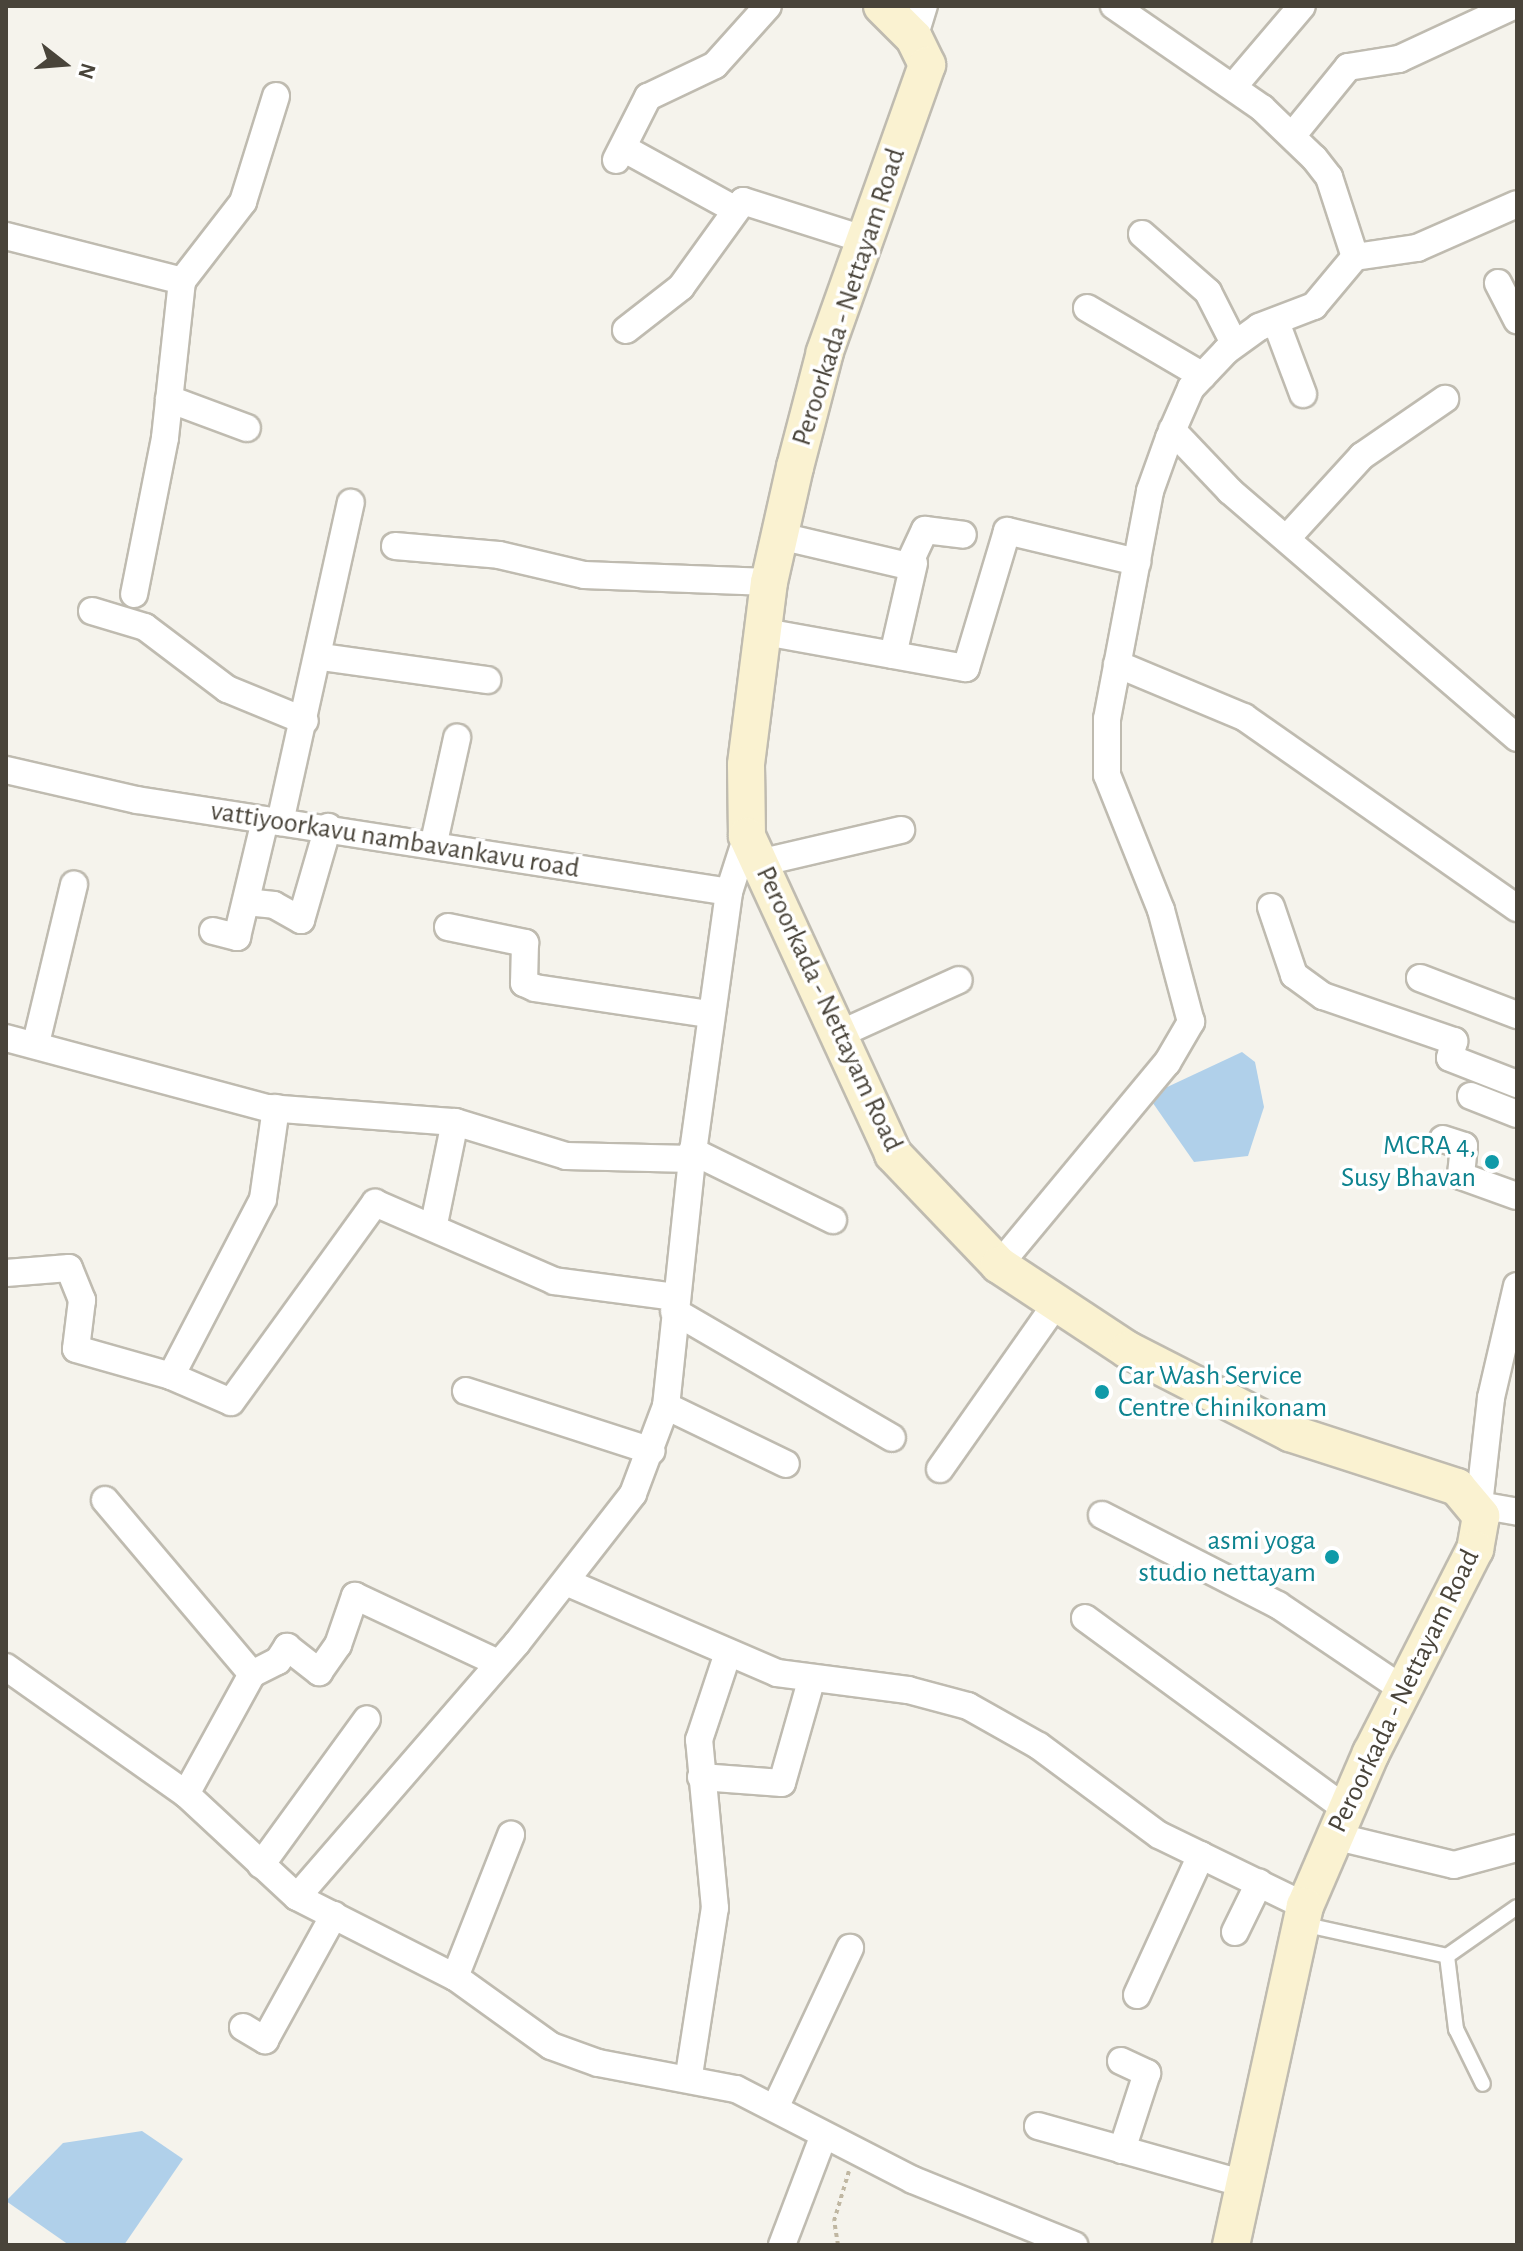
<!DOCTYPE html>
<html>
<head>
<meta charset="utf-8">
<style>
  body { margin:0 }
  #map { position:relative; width:1523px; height:2251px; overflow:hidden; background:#f5f3ec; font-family:"Alegreya Sans",sans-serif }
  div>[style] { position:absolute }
  .water>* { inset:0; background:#b0d0ea }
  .path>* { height:4px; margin-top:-2px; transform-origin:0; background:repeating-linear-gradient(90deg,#c0b7a2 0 4px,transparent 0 8px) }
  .roads { filter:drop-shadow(2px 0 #bfbbb0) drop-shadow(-2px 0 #bfbbb0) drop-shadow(0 2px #bfbbb0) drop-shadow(0 -2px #bfbbb0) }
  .lane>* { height:14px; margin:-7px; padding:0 7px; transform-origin:7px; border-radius:7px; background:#fff }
  .street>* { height:26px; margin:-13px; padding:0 13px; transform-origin:13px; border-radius:13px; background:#fff }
  .secondary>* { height:36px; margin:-18px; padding:0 18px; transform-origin:18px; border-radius:18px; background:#faf2d1 }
  .dots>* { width:22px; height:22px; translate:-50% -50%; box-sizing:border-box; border:4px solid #fff; border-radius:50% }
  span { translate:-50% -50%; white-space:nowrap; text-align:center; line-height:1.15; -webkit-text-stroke:7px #fff; paint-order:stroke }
  .street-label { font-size:28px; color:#49443a }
  .culture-label { font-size:28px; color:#0d838f }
  .right { translate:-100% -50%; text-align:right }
  .left { translate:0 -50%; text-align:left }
  .frame { position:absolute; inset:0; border:8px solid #49443a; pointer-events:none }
  .north { position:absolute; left:24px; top:24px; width:80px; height:80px; -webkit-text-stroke:6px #fff; paint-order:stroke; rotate:107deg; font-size:22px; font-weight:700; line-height:32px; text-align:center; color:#49443a }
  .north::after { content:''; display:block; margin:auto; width:28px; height:36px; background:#49443a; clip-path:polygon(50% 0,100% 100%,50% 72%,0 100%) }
</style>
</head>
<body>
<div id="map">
  <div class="water">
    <div style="clip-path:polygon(1242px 1052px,1255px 1062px,1264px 1107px,1248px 1156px,1194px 1162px,1148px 1096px)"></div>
    <div style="clip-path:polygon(142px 2131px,183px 2159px,124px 2245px,69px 2245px,6px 2201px,63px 2143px)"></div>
  </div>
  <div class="path">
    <div style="left:838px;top:2245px;width:24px;rotate:-99deg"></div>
    <div style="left:834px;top:2221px;width:52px;rotate:-73.3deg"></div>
  </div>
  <div class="roads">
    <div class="lane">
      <div style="left:1302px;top:1924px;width:148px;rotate:12.4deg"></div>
      <div style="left:1447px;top:1956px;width:85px;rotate:-35deg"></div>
      <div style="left:1447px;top:1956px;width:74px;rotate:83deg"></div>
      <div style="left:1456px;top:2029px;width:61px;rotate:63.9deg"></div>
    </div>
    <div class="street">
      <div style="left:914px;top:38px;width:34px;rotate:-73deg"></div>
      <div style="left:1233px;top:87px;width:106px;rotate:-49.6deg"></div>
      <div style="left:1292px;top:136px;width:89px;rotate:-50.9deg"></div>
      <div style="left:1348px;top:67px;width:52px;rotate:-8.9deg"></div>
      <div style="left:1399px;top:59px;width:126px;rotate:-24.9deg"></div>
      <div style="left:623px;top:148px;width:127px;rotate:28.8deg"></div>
      <div style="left:616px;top:160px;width:71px;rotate:-63.1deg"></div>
      <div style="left:648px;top:97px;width:74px;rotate:-25.5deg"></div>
      <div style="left:715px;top:65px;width:79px;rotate:-48.1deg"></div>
      <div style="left:1142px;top:234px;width:88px;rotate:41.3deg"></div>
      <div style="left:1208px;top:292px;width:57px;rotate:63deg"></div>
      <div style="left:6px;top:236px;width:182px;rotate:14.3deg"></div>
      <div style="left:182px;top:281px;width:158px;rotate:96.2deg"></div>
      <div style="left:165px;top:438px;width:159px;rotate:101.2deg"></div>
      <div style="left:1355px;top:257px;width:63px;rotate:-8.3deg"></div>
      <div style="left:1417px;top:248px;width:109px;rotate:-23.7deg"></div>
      <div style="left:182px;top:281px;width:100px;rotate:-52.3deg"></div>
      <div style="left:243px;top:202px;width:111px;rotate:-72.7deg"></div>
      <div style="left:1498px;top:283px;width:42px;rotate:62.8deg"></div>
      <div style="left:1087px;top:308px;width:134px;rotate:30.4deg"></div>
      <div style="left:1276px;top:322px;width:77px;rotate:69.4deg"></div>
      <div style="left:626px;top:330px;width:70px;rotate:-38deg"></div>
      <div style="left:681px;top:287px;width:106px;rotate:-54.2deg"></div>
      <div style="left:743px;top:201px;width:129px;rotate:17.6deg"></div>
      <div style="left:169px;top:399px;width:83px;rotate:20.4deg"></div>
      <div style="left:1172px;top:430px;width:84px;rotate:46.4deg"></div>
      <div style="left:1230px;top:491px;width:379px;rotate:40.7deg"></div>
      <div style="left:780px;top:536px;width:131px;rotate:13.2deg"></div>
      <div style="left:908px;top:566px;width:40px;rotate:-65deg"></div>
      <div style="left:925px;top:530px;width:38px;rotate:7deg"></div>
      <div style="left:1288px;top:537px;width:110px;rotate:-47.6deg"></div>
      <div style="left:1362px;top:456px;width:101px;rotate:-34.5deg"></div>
      <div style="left:395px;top:546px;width:104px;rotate:4.9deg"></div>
      <div style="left:499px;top:555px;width:87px;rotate:13.2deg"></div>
      <div style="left:584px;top:575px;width:185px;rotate:2.2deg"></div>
      <div style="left:92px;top:611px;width:55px;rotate:16.8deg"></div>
      <div style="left:145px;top:627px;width:103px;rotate:37.1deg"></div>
      <div style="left:227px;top:689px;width:84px;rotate:22.3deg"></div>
      <div style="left:765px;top:632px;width:204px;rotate:10.2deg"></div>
      <div style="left:966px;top:668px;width:143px;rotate:-73.3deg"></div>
      <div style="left:1007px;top:531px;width:134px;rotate:13.4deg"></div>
      <div style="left:893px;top:655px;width:94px;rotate:-77.1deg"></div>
      <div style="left:321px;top:657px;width:168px;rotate:7.9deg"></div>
      <div style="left:1117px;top:664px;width:138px;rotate:22.7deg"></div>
      <div style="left:1244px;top:717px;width:333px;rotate:35deg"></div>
      <div style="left:6px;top:770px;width:134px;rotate:12.9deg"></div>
      <div style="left:137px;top:800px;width:599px;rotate:8.83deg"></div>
      <div style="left:729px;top:892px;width:59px;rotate:-72.2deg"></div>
      <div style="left:280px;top:822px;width:327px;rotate:-77.5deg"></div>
      <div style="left:434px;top:842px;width:107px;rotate:-77.5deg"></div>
      <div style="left:759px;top:863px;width:146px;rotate:-13.1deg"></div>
      <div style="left:246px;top:902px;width:28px;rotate:6deg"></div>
      <div style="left:274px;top:905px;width:31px;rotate:29deg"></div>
      <div style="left:301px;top:920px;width:97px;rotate:-73.8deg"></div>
      <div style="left:1271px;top:907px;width:72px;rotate:71.3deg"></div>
      <div style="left:1294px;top:975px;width:36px;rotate:36deg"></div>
      <div style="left:1323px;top:996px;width:139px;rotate:19deg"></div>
      <div style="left:1454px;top:1041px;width:17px;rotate:103deg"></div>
      <div style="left:1450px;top:1058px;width:72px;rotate:21.2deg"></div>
      <div style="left:448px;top:927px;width:79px;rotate:11.7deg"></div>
      <div style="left:525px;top:943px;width:40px;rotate:91.4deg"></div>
      <div style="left:524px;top:983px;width:12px;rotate:24deg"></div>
      <div style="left:535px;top:988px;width:175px;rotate:8.5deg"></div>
      <div style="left:213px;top:931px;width:25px;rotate:14deg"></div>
      <div style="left:237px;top:937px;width:120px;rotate:-76.5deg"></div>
      <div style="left:1420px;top:978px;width:104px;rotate:20.9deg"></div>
      <div style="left:842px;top:1033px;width:128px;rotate:-24.4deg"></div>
      <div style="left:6px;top:1038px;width:271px;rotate:15deg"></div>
      <div style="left:268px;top:1108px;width:188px;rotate:4.3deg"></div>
      <div style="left:455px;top:1122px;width:116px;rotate:17deg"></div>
      <div style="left:566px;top:1156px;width:126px;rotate:1.4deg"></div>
      <div style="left:692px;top:1159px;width:270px;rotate:-82.1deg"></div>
      <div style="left:36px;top:1043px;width:163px;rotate:-76.5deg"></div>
      <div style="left:1471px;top:1096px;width:49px;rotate:21.4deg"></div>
      <div style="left:1443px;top:1139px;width:22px;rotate:18deg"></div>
      <div style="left:1464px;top:1146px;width:30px;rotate:96deg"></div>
      <div style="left:1461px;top:1176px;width:59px;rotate:19.7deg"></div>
      <div style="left:692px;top:1151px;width:157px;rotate:26.1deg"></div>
      <div style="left:692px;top:1159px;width:248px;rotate:96deg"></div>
      <div style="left:666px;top:1406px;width:94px;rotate:110.6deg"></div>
      <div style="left:633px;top:1494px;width:189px;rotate:127.9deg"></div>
      <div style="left:517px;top:1643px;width:336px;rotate:130.9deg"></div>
      <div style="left:297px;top:1897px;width:177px;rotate:26.9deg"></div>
      <div style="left:455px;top:1977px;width:118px;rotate:35.7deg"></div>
      <div style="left:551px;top:2046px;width:50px;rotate:19.9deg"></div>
      <div style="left:598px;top:2063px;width:140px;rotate:10.7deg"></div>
      <div style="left:736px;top:2089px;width:199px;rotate:27.2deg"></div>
      <div style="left:913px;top:2180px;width:174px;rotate:22deg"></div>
      <div style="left:434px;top:1224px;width:104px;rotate:-78.4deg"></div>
      <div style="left:999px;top:1265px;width:263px;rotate:-50.3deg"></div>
      <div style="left:1167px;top:1063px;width:48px;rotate:-59.7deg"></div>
      <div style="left:1191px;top:1022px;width:116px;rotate:-105deg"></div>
      <div style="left:1161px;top:910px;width:145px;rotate:-111.8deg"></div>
      <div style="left:1107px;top:775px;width:56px;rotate:-90deg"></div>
      <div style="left:1107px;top:719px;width:232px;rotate:-79.3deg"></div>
      <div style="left:1150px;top:491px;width:56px;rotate:-70.3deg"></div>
      <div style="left:1169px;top:438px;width:55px;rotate:-66.3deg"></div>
      <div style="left:1191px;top:388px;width:51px;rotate:-46.6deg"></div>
      <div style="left:1226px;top:351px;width:41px;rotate:-36deg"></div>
      <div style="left:1259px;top:327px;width:59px;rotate:-20.9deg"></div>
      <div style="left:1314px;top:306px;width:64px;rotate:-50.1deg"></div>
      <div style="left:1355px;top:257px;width:84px;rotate:-108deg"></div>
      <div style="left:1329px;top:177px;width:24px;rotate:-128deg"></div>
      <div style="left:1314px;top:158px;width:72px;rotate:-136.1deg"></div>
      <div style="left:1262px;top:108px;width:180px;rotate:-145.4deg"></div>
      <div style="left:6px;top:1273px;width:63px;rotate:-4.5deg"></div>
      <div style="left:69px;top:1268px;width:35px;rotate:68deg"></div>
      <div style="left:82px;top:1300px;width:49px;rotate:97deg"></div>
      <div style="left:76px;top:1349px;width:99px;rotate:15.9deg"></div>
      <div style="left:171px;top:1376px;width:199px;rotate:-62.5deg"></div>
      <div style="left:263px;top:1199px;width:92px;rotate:-81.9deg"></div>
      <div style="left:1517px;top:1286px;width:115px;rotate:103.1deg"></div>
      <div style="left:1491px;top:1398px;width:108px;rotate:96.4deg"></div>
      <div style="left:1479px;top:1505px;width:39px;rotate:10deg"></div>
      <div style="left:674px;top:1311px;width:252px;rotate:30.2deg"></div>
      <div style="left:171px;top:1376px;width:65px;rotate:23.4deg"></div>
      <div style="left:231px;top:1402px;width:246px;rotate:-54.1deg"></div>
      <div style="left:375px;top:1203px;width:195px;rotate:23.5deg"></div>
      <div style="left:554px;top:1281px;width:123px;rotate:7.5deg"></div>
      <div style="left:466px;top:1391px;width:195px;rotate:17.9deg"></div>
      <div style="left:666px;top:1406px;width:133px;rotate:25.8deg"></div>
      <div style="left:940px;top:1469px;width:202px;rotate:-54.9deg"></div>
      <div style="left:105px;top:1500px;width:228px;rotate:49.8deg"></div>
      <div style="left:1102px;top:1515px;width:198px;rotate:27.1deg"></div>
      <div style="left:1278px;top:1605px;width:152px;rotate:34deg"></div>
      <div style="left:566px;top:1582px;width:230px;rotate:23.3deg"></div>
      <div style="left:777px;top:1673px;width:132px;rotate:7.4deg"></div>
      <div style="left:908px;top:1690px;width:62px;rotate:14.9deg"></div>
      <div style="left:968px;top:1706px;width:81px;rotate:29.4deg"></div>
      <div style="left:1039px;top:1746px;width:149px;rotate:36.6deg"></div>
      <div style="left:1159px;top:1835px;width:162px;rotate:25.9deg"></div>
      <div style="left:1085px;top:1618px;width:323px;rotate:36.2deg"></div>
      <div style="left:6px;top:1667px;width:220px;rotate:35.2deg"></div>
      <div style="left:186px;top:1794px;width:151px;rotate:42.9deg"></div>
      <div style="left:701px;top:1777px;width:81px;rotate:4.2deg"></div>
      <div style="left:782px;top:1783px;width:109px;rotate:-74.1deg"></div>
      <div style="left:186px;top:1794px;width:137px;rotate:-61.2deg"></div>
      <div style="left:252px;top:1674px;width:29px;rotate:-27deg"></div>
      <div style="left:278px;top:1661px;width:17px;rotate:-57deg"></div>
      <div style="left:287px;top:1647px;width:41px;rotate:38deg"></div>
      <div style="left:319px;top:1672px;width:33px;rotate:-55deg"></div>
      <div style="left:338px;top:1645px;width:52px;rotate:-70.9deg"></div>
      <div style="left:355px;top:1596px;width:158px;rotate:25.1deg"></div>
      <div style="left:1334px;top:1836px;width:123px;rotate:13.6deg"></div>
      <div style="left:1454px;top:1865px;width:65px;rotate:-15.1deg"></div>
      <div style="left:261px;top:1865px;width:180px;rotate:-54deg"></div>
      <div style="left:1235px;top:1932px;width:55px;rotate:-63.9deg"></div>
      <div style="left:455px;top:1977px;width:153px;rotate:-68.5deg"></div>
      <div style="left:1137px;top:1995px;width:154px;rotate:-65.4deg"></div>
      <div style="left:243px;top:2027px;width:26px;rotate:31deg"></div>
      <div style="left:265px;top:2040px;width:143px;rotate:-61.1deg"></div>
      <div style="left:1121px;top:2061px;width:29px;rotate:25deg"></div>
      <div style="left:1147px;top:2073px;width:81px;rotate:108deg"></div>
      <div style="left:689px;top:2075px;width:169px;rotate:-81.2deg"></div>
      <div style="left:715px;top:1908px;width:169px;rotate:-95.4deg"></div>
      <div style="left:699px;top:1740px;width:89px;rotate:-71.6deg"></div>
      <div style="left:775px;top:2108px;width:177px;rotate:-64.9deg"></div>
      <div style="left:1038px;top:2126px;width:211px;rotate:15.7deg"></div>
      <div style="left:782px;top:2245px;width:116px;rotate:-69.2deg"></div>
    </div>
    <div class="secondary">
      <div style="left:882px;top:6px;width:45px;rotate:45deg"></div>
      <div style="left:914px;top:38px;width:30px;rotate:64deg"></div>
      <div style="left:927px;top:65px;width:305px;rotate:109.6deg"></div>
      <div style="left:825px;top:352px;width:119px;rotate:104.6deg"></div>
      <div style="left:795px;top:467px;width:118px;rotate:102.7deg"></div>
      <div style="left:769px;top:582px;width:184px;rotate:97.2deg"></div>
      <div style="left:746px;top:765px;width:71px;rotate:89.2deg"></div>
      <div style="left:747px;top:836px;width:350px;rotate:65.3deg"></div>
      <div style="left:893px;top:1154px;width:153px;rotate:46.3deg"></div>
      <div style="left:999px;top:1265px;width:154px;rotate:33.4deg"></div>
      <div style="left:1128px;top:1350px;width:182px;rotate:27.1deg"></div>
      <div style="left:1290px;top:1433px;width:176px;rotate:17.9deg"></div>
      <div style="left:1457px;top:1487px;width:38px;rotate:50deg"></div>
      <div style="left:1481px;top:1516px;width:34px;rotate:100deg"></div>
      <div style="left:1475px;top:1549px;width:229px;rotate:117deg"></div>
      <div style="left:1371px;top:1753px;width:167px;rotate:113.3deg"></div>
      <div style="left:1305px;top:1906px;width:347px;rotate:102.3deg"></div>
    </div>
  </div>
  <div class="dots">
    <div style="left:1492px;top:1162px;background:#0f9aa8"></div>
    <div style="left:1102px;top:1392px;background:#0f9aa8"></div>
    <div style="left:1332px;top:1557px;background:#0f9aa8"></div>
  </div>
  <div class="street-label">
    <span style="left:849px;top:297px;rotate:-72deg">Peroorkada - Nettayam Road</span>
    <span style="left:395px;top:840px;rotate:9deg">vattiyoorkavu nambavankavu road</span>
    <span style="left:829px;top:1009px;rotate:65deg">Peroorkada - Nettayam Road</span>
    <span style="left:1404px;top:1691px;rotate:-64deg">Peroorkada - Nettayam Road</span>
  </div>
  <div class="culture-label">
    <span class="right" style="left:1476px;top:1162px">MCRA 4,<br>Susy Bhavan</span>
    <span class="left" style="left:1118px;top:1392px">Car Wash Service<br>Centre Chinikonam</span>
    <span class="right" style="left:1316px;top:1557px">asmi yoga<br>studio nettayam</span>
  </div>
  <div class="frame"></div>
  <div class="north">N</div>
</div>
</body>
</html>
